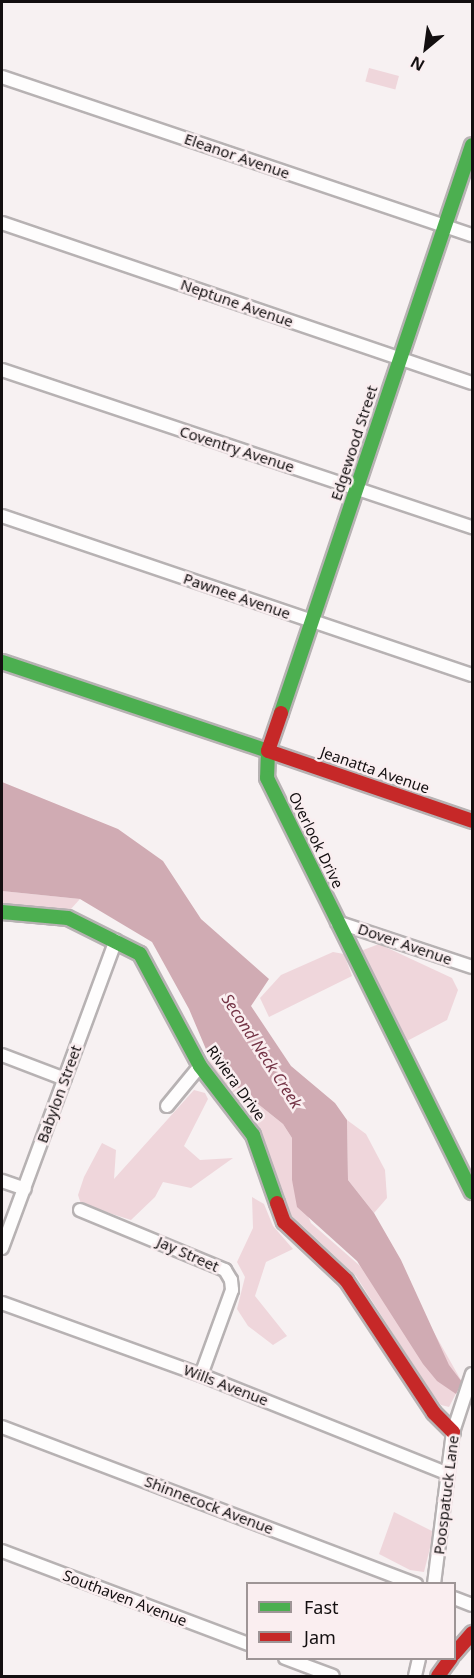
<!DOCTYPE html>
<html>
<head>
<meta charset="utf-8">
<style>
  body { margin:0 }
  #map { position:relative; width:474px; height:1678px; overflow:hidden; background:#f7f1f2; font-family:"Noto Sans",sans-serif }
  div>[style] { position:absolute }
  .green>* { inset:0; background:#efd6db; transform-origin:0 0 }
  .water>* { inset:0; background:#d0abb3 }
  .roads { filter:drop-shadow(2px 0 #b7b2b3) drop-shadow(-2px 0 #b7b2b3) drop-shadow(0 2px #b7b2b3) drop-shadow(0 -2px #b7b2b3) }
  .street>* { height:12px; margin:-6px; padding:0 6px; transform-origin:6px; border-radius:6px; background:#fefdfd }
  .fast>* { height:14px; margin:-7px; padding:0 7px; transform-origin:7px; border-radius:7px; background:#4caf50 }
  .jam>* { height:14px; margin:-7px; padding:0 7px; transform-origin:7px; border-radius:7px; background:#c62828 }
  span { translate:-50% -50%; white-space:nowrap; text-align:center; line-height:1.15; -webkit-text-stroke:5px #faeef0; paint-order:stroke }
  .street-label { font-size:15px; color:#130f10 }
  .water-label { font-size:16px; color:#743446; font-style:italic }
  .frame { position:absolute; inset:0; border:3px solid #130f10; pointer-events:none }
  .legend { position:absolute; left:246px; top:1582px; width:210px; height:78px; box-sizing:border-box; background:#faeef0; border:2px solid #9e9596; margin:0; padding:8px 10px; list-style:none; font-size:18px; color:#130f10 }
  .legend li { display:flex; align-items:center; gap:12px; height:30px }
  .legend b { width:30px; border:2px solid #9e9596 }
  .north { position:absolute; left:396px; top:18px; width:60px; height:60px; -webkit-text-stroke:4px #faeef0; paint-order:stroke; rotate:209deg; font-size:16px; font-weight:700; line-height:24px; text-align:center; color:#130f10 }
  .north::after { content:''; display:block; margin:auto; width:21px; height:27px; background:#130f10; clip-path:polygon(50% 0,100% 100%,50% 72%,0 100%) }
</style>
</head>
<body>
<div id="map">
  <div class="green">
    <div style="left:369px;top:68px;width:31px;height:14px;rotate:15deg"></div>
    <div style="clip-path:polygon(2px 891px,80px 899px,70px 910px,2px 905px)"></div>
    <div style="clip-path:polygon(379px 944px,452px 978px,458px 990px,447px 1020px,407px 1041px,358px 952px)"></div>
    <div style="clip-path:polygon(333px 952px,344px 954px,352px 976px,269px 1017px,260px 998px,281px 975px)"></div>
    <div style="clip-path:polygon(208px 1054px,238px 1088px,283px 1124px,292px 1138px,292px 1180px,311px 1223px,432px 1329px,462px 1382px,449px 1407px,441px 1405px,428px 1388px,356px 1276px,289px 1213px,260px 1133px,209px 1065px)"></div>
    <div style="clip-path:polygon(194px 1090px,205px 1093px,208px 1099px,184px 1146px,200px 1160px,233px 1158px,191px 1188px,163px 1182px,155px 1197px,131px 1220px,81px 1204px,78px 1195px,84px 1177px,102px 1143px,116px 1150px,114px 1179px)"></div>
    <div style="clip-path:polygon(347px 1120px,366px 1134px,385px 1170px,387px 1198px,374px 1213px,348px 1180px)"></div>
    <div style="clip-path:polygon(252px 1197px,264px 1204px,273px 1226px,293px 1249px,266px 1262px,255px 1296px,287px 1336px,273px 1345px,248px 1326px,237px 1309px,245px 1277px,237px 1262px,253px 1228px)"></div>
    <div style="clip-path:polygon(394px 1512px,434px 1532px,424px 1572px,410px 1570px,379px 1554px)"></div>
  </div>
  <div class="water">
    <div style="clip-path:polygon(2px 782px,118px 829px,163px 861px,201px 919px,269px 979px,251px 1006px,291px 1066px,335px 1103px,347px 1120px,348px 1180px,374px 1213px,401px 1260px,449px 1365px,462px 1382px,456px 1394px,437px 1381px,423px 1364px,357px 1261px,297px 1207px,292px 1180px,292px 1138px,283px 1124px,238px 1088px,208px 1054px,189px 1009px,152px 942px,80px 899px,2px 891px)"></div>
  </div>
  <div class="roads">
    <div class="street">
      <div style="left:2px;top:77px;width:496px;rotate:18.6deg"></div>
      <div style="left:2px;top:223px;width:496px;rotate:18.8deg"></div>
      <div style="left:2px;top:370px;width:496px;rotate:18.5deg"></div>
      <div style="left:2px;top:516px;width:496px;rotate:18.7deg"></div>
      <div style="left:337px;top:922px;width:142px;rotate:18.4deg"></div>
      <div style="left:2px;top:1055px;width:67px;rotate:20.9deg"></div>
      <div style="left:167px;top:1106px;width:52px;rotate:-50.5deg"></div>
      <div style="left:2px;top:1181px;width:24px;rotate:19deg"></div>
      <div style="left:80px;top:1210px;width:157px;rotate:22.5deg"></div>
      <div style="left:225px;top:1270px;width:12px;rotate:59deg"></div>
      <div style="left:231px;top:1280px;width:10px;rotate:84deg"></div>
      <div style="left:232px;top:1290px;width:90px;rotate:110deg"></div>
      <div style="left:2px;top:1248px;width:328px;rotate:-69.7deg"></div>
      <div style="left:2px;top:1303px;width:212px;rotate:19.9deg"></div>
      <div style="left:201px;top:1375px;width:266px;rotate:21.8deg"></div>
      <div style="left:2px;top:1427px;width:443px;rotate:20.8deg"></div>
      <div style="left:2px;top:1551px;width:263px;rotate:20.7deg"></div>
      <div style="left:434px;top:1584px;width:153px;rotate:-82.9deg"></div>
      <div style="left:453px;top:1432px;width:61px;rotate:-71.9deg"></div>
      <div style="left:454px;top:1598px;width:19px;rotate:21deg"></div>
      <div style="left:285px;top:1658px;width:51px;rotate:20.6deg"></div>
      <div style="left:415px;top:1676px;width:18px;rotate:-77deg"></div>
    </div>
    <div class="fast">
      <div style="left:2px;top:662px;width:280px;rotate:18.5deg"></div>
      <div style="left:268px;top:751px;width:27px;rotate:92deg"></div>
      <div style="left:267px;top:778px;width:462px;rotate:63.7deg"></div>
      <div style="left:281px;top:713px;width:599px;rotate:-71.41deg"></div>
      <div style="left:2px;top:912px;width:66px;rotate:5.2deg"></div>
      <div style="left:68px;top:918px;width:80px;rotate:26.6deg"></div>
      <div style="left:140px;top:954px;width:127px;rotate:61.8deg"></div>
      <div style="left:200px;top:1066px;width:87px;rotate:52.5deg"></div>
      <div style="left:253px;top:1135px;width:72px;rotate:70.6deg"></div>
    </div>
    <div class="jam">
      <div style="left:281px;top:713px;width:40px;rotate:108.9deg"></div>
      <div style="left:268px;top:751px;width:216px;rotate:18.9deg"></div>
      <div style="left:277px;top:1203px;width:20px;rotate:70deg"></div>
      <div style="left:284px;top:1222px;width:85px;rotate:43.1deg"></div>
      <div style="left:346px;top:1280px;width:159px;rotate:56.5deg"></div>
      <div style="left:434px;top:1413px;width:27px;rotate:45deg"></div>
      <div style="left:454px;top:1654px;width:28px;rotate:-49deg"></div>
      <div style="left:438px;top:1676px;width:22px;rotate:-54deg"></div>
    </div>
  </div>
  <div class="street-label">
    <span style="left:237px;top:156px;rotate:19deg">Eleanor Avenue</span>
    <span style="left:237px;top:303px;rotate:19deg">Neptune Avenue</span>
    <span style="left:354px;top:443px;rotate:-72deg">Edgewood Street</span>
    <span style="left:237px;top:449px;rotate:18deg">Coventry Avenue</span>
    <span style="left:237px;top:596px;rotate:19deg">Pawnee Avenue</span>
    <span style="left:375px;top:770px;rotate:19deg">Jeanatta Avenue</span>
    <span style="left:316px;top:840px;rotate:64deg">Overlook Drive</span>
    <span style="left:405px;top:944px;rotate:19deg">Dover Avenue</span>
    <span style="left:236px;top:1083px;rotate:54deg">Riviera Drive</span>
    <span style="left:59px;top:1094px;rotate:-70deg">Babylon Street</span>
    <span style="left:188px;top:1254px;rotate:24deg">Jay Street</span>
    <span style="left:226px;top:1385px;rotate:21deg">Wills Avenue</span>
    <span style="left:446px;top:1495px;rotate:-83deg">Poospatuck Lane</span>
    <span style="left:209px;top:1505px;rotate:21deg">Shinnecock Avenue</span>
    <span style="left:125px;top:1598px;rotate:21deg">Southaven Avenue</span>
  </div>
  <div class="water-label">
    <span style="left:262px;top:1051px;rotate:57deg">Second Neck Creek</span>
  </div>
  <div class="frame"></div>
  <ul class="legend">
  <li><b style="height:8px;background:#4caf50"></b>Fast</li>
  <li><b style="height:8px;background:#c62828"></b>Jam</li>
  </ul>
  <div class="north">N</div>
</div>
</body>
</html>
